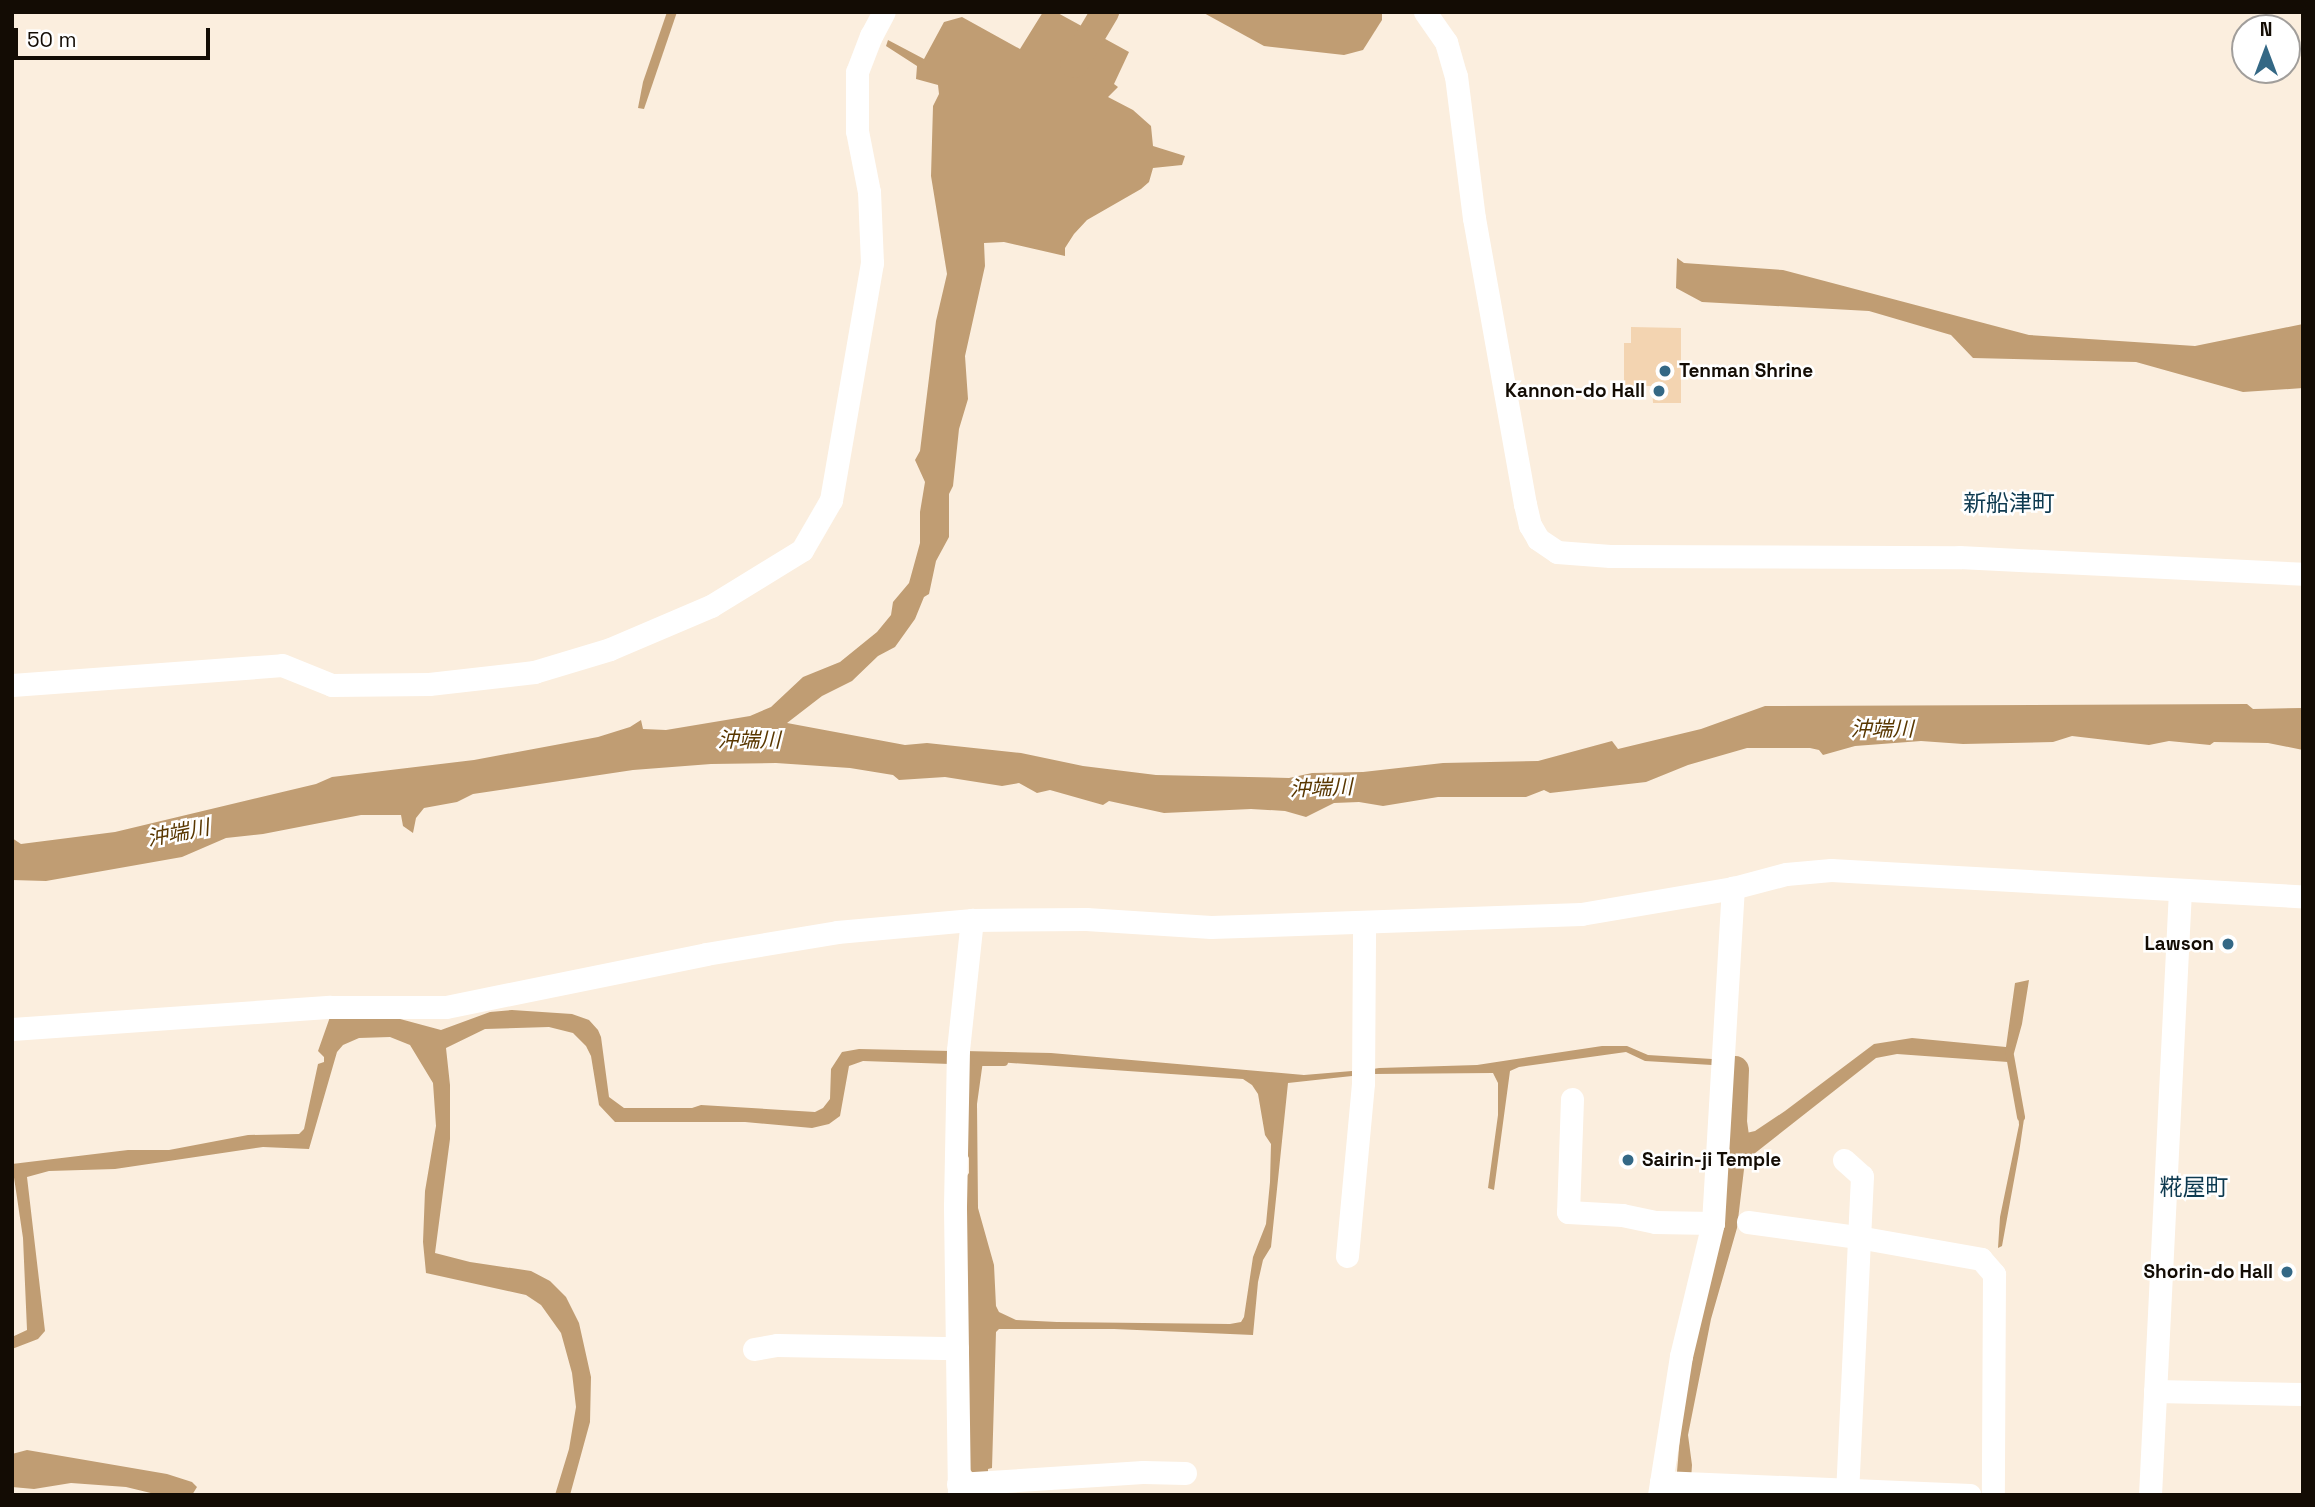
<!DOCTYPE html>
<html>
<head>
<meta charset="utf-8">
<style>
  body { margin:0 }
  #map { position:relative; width:2315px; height:1507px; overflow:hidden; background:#fbeede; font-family:"Space Grotesk","Noto Sans JP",sans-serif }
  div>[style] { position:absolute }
  .green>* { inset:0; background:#f3d4b1 }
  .water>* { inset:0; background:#c09d73 }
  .stream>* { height:8px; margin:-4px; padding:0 4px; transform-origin:4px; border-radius:4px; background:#c09d73 }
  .canal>* { height:28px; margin:-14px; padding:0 14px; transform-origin:14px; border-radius:14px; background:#c09d73 }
  .minor>* { height:23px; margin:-11.5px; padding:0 11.5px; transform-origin:11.5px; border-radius:11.5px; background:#fff }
  .dots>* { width:19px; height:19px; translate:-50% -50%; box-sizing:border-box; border:4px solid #fff; border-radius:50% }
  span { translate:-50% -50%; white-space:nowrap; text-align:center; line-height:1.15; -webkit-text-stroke:5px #fff; paint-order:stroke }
  .poi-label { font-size:19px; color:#130c04; font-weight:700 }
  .left { translate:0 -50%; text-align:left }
  .right { translate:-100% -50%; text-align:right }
  .water-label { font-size:21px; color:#593700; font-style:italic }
  .quarter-label { font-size:23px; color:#0e3a50 }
  .frame { position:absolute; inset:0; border:14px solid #130c04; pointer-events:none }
  .north { position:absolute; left:2231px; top:14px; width:70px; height:70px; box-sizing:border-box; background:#fff; border:2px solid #a19e9b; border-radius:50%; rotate:0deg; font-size:19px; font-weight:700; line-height:28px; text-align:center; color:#130c04 }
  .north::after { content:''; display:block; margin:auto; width:24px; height:32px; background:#346885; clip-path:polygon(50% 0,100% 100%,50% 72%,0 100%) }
  .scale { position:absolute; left:14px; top:28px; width:196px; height:32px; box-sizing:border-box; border:4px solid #130c04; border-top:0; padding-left:9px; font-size:21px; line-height:24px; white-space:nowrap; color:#130c04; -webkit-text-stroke:5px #fff; paint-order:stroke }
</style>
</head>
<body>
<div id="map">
  <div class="green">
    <div style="clip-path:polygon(1631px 327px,1681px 328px,1681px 403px,1653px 403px,1652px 386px,1624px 386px,1624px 343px,1631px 343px)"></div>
  </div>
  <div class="water">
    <div style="clip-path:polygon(667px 12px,677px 12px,644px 109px,638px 108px,643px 82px)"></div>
    <div style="clip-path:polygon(1043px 12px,1056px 12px,1129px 52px,1114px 84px,1118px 87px,1108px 97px,1133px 110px,1151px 126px,1153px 146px,1185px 156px,1182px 165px,1153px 168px,1149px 182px,1141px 189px,1087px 220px,1074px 234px,1065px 248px,1065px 256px,1004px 242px,984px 243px,985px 266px,965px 356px,968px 399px,959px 429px,953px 486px,949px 494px,949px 537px,936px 561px,929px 594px,924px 597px,915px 619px,895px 647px,878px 656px,852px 681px,822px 696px,787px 723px,905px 745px,927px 743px,1021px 753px,1083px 766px,1156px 775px,1289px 778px,1312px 773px,1363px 772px,1443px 763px,1538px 761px,1612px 741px,1618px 749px,1701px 729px,1765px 706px,2247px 704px,2253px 709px,2303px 708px,2303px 750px,2268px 743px,2214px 742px,2210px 745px,2169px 741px,2149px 745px,2072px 736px,2053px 742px,1963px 744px,1921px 741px,1855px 746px,1823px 755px,1819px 750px,1810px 748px,1747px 748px,1688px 765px,1646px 782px,1550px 793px,1544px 790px,1526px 797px,1438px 797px,1383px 806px,1359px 802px,1334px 803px,1306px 817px,1285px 811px,1251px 809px,1164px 813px,1109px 801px,1103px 805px,1050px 790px,1037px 793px,1019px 783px,1002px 786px,945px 777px,899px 780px,893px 775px,850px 768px,776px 763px,711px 764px,633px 770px,473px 794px,457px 802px,424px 808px,416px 818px,413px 833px,403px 826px,401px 815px,361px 815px,263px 834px,226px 838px,182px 857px,46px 881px,12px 880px,12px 838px,21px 844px,115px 832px,316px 784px,332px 777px,474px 760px,598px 737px,630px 727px,641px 720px,643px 729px,666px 730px,750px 716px,771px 707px,803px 677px,840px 662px,877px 632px,891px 615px,893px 602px,909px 583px,920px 543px,920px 512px,925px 482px,915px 460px,920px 451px,936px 321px,947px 274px,931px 176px,933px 106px,939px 94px,938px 85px,916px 79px,917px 66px,886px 46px,888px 40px,924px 59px,944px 22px,962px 17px,1020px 49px)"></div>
    <div style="clip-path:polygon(1202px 12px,1382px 12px,1382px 20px,1363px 50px,1344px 55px,1264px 46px)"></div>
    <div style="clip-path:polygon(1677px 258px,1684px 263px,1783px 270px,2029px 335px,2195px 346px,2303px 324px,2303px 388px,2243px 392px,2136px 362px,1973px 358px,1951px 335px,1869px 311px,1702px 302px,1676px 288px)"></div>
    <div style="clip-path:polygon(2029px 980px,2022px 1024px,2014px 1053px,2008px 1062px,1897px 1054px,1876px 1058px,1745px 1161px,1737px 1228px,1711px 1319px,1688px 1435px,1692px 1465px,1690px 1495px,1675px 1495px,1684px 1390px,1729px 1137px,1755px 1131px,1785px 1111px,1874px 1044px,1912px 1038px,2006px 1047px,2015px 983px)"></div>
    <div style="clip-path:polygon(512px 1010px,572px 1014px,589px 1020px,598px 1030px,601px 1037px,609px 1097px,624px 1108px,692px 1108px,701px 1105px,815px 1112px,823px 1108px,830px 1099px,831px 1069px,842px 1052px,859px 1049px,951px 1051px,950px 1064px,863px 1061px,849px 1066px,840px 1116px,829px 1124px,812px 1128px,745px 1122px,615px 1122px,599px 1105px,591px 1056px,586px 1046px,573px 1033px,549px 1027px,485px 1029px,446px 1048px,450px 1085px,450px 1139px,435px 1253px,470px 1262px,531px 1271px,550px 1281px,566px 1297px,579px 1323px,591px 1377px,590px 1422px,570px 1495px,555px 1495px,569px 1449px,576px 1407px,572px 1373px,561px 1333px,541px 1305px,526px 1295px,426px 1273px,423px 1242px,425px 1191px,436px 1126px,433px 1083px,410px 1045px,390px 1037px,359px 1038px,343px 1045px,337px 1052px,309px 1149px,263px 1147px,115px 1169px,49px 1171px,27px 1177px,45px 1331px,38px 1339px,12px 1349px,12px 1337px,27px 1330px,23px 1238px,12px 1164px,128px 1150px,169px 1150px,248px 1135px,299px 1134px,304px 1129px,318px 1064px,324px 1062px,324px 1057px,318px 1051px,330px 1017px,389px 1016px,441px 1030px,490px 1012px)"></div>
    <div style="clip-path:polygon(1602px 1046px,1627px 1046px,1648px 1055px,1712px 1059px,1712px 1065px,1645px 1061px,1626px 1052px,1519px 1067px,1510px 1071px,1494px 1190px,1488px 1188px,1498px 1115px,1498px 1083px,1493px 1073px,1373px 1074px,1373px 1069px,1379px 1068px,1477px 1065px)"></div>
    <div style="clip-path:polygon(evenodd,965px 1051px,1051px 1053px,1304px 1075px,1352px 1071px,1352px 1076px,1288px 1083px,1271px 1247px,1263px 1260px,1258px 1282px,1253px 1335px,1114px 1329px,999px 1329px,996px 1332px,992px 1468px,988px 1469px,988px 1495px,969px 1495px,973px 1473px,966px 1465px,963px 1181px,969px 1173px,969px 1158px,964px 1148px,965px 1051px,983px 1061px,1243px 1079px,1252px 1085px,1258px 1094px,1265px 1135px,1271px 1144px,1270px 1182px,1266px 1224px,1253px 1257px,1244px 1317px,1241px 1322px,1230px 1324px,1057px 1322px,1016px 1320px,999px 1312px,996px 1306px,994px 1265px,978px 1208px,977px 1104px,983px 1061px)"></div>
    <div style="clip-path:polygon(2018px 1108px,2022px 1108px,2024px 1119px,2019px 1153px,2002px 1246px,1998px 1248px,2000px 1217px,2019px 1125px)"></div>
    <div style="clip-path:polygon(27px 1450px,167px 1474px,192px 1482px,197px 1487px,192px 1495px,159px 1495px,126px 1487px,71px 1483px,34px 1489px,12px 1487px,12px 1454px)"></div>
  </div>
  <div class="stream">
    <div style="left:2009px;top:1050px;width:68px;rotate:79.8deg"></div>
    <div style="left:975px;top:1062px;width:29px"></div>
  </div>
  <div class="canal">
    <div style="left:1074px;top:64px;width:61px;rotate:-59.2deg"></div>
    <div style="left:1735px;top:1070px;width:52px;rotate:92.2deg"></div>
    <div style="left:1733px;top:1122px;width:34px;rotate:82deg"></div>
  </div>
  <div class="minor">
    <div style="left:1425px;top:12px;width:37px;rotate:55deg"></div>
    <div style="left:1446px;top:42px;width:35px;rotate:74deg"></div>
    <div style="left:1456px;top:76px;width:143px;rotate:82.8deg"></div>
    <div style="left:1474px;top:218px;width:291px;rotate:79.9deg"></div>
    <div style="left:1525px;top:504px;width:22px;rotate:77deg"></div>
    <div style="left:1530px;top:525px;width:16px;rotate:60deg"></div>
    <div style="left:1538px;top:539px;width:23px;rotate:34deg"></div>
    <div style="left:1557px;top:552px;width:53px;rotate:4.3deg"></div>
    <div style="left:1610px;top:556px;width:349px;rotate:0.2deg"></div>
    <div style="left:1959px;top:557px;width:344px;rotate:2.8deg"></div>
    <div style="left:12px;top:685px;width:271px;rotate:-4.2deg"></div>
    <div style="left:282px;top:665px;width:54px;rotate:21.8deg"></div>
    <div style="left:332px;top:685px;width:97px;rotate:-0.6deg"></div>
    <div style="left:429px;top:684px;width:106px;rotate:-6.5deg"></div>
    <div style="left:534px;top:672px;width:79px;rotate:-16.8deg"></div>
    <div style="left:610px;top:649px;width:110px;rotate:-23.1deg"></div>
    <div style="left:711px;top:606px;width:107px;rotate:-31.6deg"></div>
    <div style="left:802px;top:550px;width:58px;rotate:-59.9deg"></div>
    <div style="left:831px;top:500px;width:241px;rotate:-80.2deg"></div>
    <div style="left:872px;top:263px;width:71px;rotate:-92.4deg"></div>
    <div style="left:869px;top:192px;width:62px;rotate:-101.1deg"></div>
    <div style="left:857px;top:131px;width:59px;rotate:-90deg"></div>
    <div style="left:857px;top:72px;width:39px;rotate:-69deg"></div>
    <div style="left:871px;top:36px;width:27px;rotate:-62deg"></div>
    <div style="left:12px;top:1029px;width:319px;rotate:-4deg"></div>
    <div style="left:330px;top:1007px;width:116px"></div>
    <div style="left:446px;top:1007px;width:265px;rotate:-11.5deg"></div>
    <div style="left:706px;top:954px;width:133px;rotate:-9.5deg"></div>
    <div style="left:837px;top:932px;width:136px;rotate:-5.1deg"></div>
    <div style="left:972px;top:920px;width:114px;rotate:-0.5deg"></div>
    <div style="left:1086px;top:919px;width:125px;rotate:3.7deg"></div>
    <div style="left:1211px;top:927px;width:370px;rotate:-2deg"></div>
    <div style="left:1581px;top:914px;width:154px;rotate:-9.7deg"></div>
    <div style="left:1733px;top:888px;width:55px;rotate:-14.8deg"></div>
    <div style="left:1786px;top:874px;width:45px;rotate:-5.1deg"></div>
    <div style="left:1831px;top:870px;width:473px;rotate:3.2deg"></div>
    <div style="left:1572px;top:1099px;width:113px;rotate:92deg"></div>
    <div style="left:1568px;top:1212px;width:54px;rotate:3.2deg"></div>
    <div style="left:1622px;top:1215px;width:34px;rotate:12deg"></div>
    <div style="left:1655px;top:1222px;width:58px;rotate:1deg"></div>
    <div style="left:1844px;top:1160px;width:24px;rotate:42deg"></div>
    <div style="left:1862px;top:1176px;width:314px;rotate:92.7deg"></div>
    <div style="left:1748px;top:1222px;width:111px;rotate:7.8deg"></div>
    <div style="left:1858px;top:1237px;width:125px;rotate:10.1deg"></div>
    <div style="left:1981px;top:1259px;width:20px;rotate:49deg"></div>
    <div style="left:1994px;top:1274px;width:221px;rotate:90.3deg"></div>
    <div style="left:1347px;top:1256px;width:174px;rotate:-84.7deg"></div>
    <div style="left:1363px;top:1083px;width:159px;rotate:-89.6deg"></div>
    <div style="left:754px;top:1349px;width:23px;rotate:-10deg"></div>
    <div style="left:777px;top:1345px;width:180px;rotate:1deg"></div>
    <div style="left:2155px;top:1391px;width:148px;rotate:1.2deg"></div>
    <div style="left:1661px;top:1482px;width:309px;rotate:2.4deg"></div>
    <div style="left:958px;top:1484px;width:185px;rotate:-3.7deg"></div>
    <div style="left:1143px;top:1472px;width:42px;rotate:1.4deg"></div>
    <div style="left:959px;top:1495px;width:289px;rotate:-90.8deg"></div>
    <div style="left:955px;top:1206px;width:156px;rotate:-88.9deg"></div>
    <div style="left:958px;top:1050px;width:131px;rotate:-83.9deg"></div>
    <div style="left:1659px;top:1495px;width:141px;rotate:-81deg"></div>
    <div style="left:1681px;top:1356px;width:137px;rotate:-76.5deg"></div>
    <div style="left:1713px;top:1223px;width:336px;rotate:-86.6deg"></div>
    <div style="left:2150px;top:1495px;width:605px;rotate:-87.16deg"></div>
  </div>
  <div class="dots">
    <div style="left:1665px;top:371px;background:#346885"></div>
    <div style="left:1659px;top:391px;background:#346885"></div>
    <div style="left:2228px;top:944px;background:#346885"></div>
    <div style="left:1628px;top:1160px;background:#346885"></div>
    <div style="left:2287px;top:1272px;background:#346885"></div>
  </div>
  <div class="poi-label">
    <span class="left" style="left:1679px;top:371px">Tenman Shrine</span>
    <span class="right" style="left:1645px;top:391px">Kannon-do Hall</span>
    <span class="right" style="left:2214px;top:944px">Lawson</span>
    <span class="left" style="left:1642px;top:1160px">Sairin-ji Temple</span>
    <span class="right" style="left:2273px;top:1272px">Shorin-do Hall</span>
  </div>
  <div class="water-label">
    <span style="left:1882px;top:729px">沖端川</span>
    <span style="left:749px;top:740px">沖端川</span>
    <span style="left:1321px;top:788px;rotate:-2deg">沖端川</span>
    <span style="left:178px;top:833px;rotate:-11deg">沖端川</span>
  </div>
  <div class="quarter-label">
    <span style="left:2009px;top:503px">新船津町</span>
    <span style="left:2194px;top:1187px">糀屋町</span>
  </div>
  <div class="frame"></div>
  <div class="north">N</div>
  <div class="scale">50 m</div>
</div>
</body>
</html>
